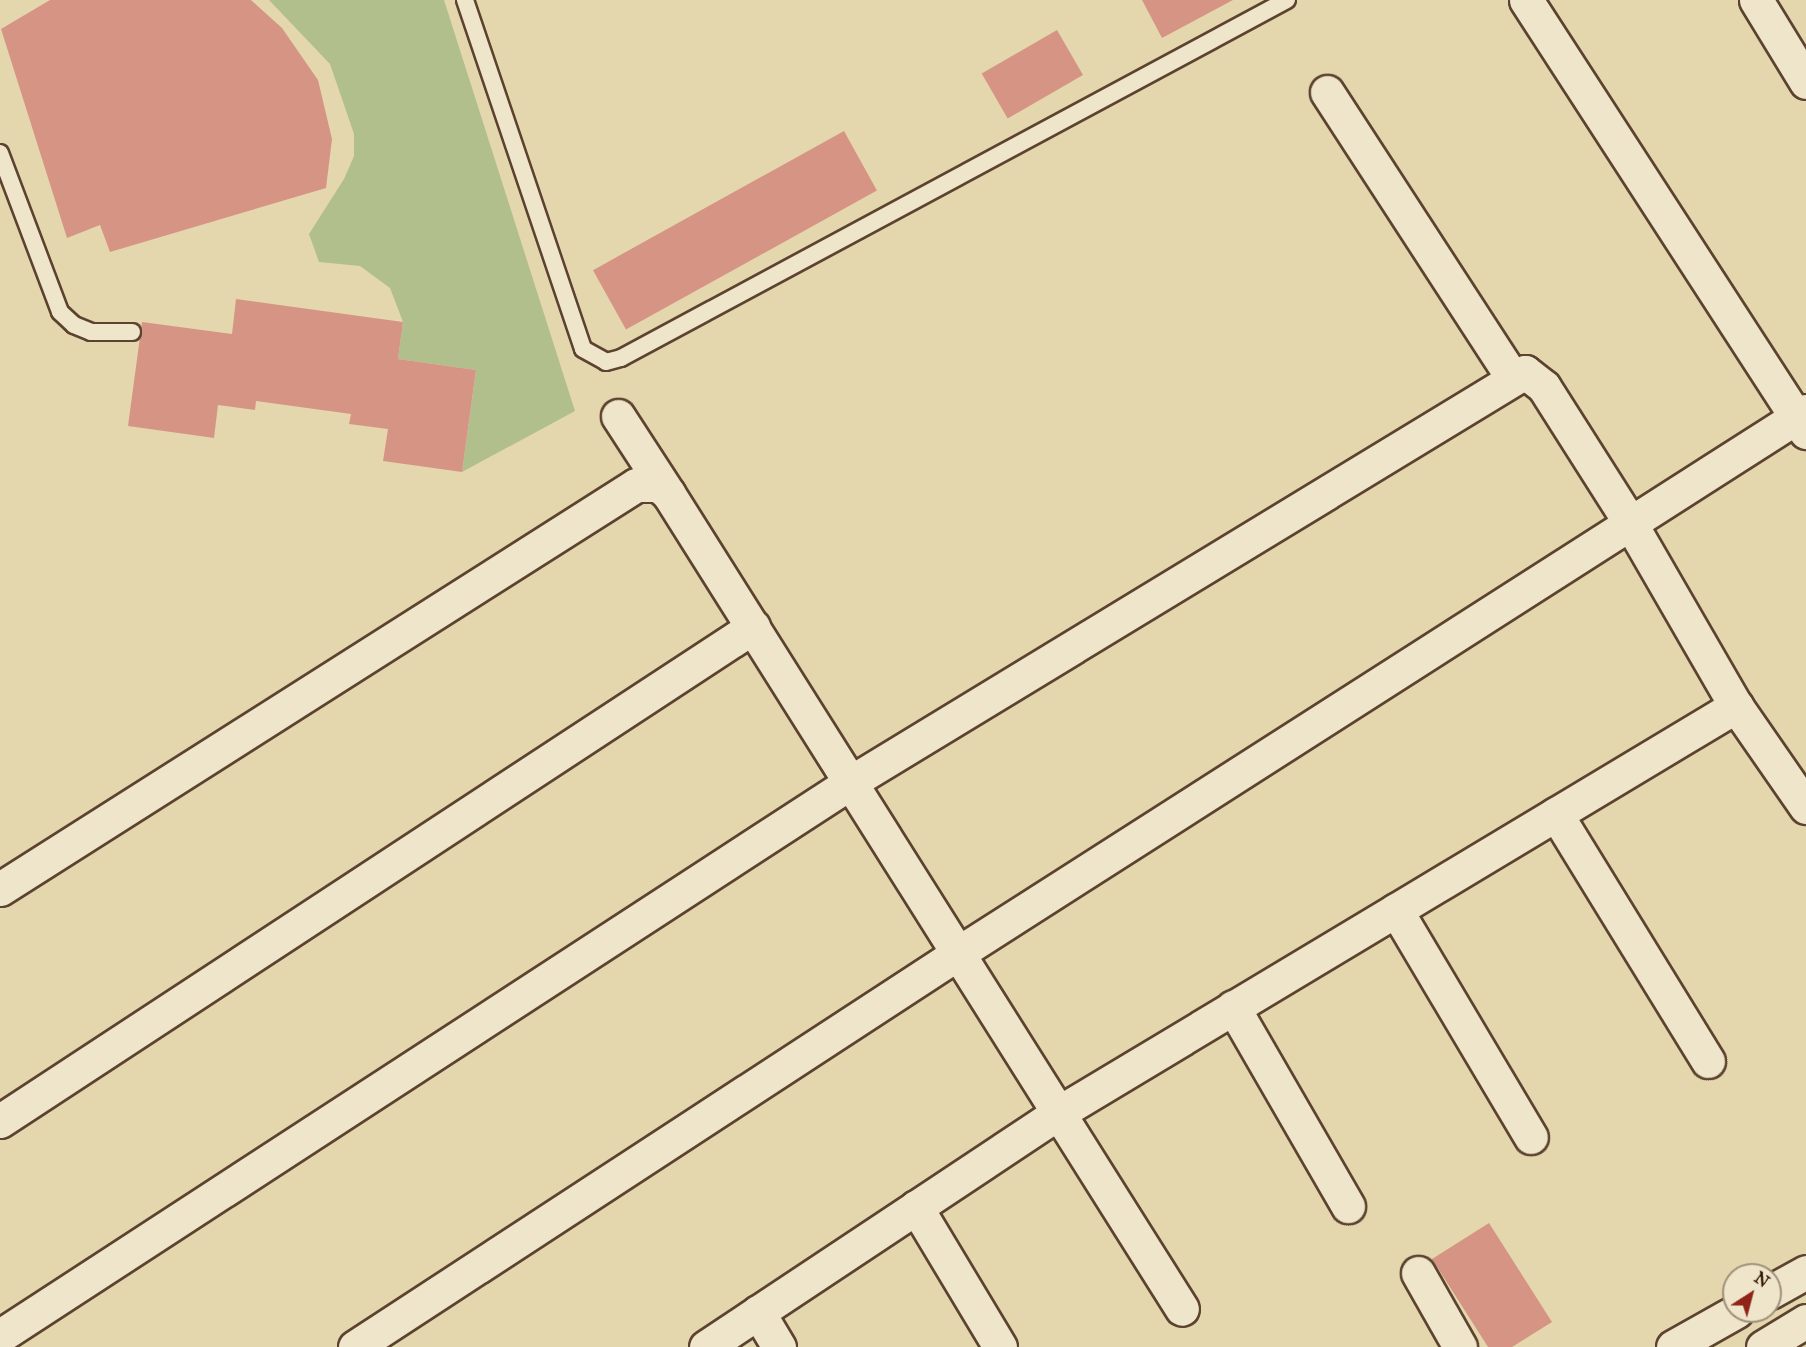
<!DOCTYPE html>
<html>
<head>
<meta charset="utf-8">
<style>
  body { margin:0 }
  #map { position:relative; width:1806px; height:1347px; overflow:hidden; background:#e5d7ad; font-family:"IM FELL Great Primer",serif }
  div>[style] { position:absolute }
  .green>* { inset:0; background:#b1bf8d }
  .building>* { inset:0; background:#d69584; transform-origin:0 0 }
  .roads { filter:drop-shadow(2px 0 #5c4330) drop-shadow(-2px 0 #5c4330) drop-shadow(0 2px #5c4330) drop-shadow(0 -2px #5c4330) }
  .service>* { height:16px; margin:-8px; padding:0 8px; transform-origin:8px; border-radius:8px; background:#eee5ca }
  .minor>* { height:33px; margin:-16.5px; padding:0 16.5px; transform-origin:16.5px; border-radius:16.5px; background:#eee5ca }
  span { translate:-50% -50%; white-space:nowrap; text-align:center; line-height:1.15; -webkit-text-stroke:4.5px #eee5ca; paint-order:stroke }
  .north { position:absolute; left:1722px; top:1263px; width:60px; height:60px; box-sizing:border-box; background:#eee5ca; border:2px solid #a1917c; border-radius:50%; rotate:36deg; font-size:16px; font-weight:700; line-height:24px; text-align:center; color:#2e1207 }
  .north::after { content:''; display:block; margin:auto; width:21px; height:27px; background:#8f2418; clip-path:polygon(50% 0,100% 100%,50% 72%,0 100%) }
</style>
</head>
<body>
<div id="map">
  <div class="green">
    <div style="clip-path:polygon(269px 0,444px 0,575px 411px,462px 472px,476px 370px,398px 359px,403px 322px,390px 288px,360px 266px,319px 262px,309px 234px,344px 179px,354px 156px,354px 134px,330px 64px)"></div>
  </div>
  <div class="building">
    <div style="clip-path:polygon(50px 0,251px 0,282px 28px,318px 80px,332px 139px,326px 188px,110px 252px,100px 225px,67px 238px,1px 29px)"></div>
    <div style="clip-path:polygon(1142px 0,1233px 0,1162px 38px)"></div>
    <div style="left:1057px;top:30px;width:52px;height:87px;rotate:60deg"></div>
    <div style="left:844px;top:131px;width:68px;height:287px;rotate:61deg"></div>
    <div style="clip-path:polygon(236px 299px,403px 322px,398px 359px,476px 370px,462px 472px,383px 461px,388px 429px,349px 424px,351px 414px,256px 401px,255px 410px,218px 405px,214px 438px,128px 426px,142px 322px,232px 334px)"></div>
    <div style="clip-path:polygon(1489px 1223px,1552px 1322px,1512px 1347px,1488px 1347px,1432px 1259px)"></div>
  </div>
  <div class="roads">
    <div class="service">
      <div style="left:465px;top:0;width:368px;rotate:71.3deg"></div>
      <div style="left:583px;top:349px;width:26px;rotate:29deg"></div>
      <div style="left:606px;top:362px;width:16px;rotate:-15deg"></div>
      <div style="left:621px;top:358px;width:756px;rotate:-28.26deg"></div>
      <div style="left:0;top:153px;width:170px;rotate:69.3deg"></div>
      <div style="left:60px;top:312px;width:19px;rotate:43deg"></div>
      <div style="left:74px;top:325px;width:18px;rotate:22deg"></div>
      <div style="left:91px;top:332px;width:41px"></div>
    </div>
    <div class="minor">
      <div style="left:1526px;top:0;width:515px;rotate:57.05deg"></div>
      <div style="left:1756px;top:0;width:96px;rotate:58.6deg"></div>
      <div style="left:1327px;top:92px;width:340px;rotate:57deg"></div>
      <div style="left:618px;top:416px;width:92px;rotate:57deg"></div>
      <div style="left:1556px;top:814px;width:290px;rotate:58.4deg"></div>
      <div style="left:0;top:889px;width:753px;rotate:-32.42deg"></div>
      <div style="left:636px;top:485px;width:22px"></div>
      <div style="left:658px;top:485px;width:13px;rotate:39deg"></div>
      <div style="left:668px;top:493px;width:964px;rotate:57.79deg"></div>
      <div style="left:1396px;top:910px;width:264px;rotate:59.3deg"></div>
      <div style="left:1233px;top:1007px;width:230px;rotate:60deg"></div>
      <div style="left:0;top:1121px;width:901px;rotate:-33.27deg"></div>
      <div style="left:916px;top:1207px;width:163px;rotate:59deg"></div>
      <div style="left:1418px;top:1273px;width:85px;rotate:60.4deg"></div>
      <div style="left:1770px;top:1292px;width:41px;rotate:-29.1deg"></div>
      <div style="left:758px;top:1312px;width:41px;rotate:59deg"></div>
      <div style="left:0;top:1336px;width:1015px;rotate:-33.06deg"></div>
      <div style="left:851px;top:782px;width:789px;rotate:-31.31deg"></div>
      <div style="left:1525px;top:372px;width:24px;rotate:38deg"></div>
      <div style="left:1544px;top:387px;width:159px;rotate:57.6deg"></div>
      <div style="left:1629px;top:521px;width:214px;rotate:60deg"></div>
      <div style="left:1736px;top:706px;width:123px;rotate:55.3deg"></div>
      <div style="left:355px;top:1347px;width:723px;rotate:-33.14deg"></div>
      <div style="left:960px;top:952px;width:1004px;rotate:-32.6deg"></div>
      <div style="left:706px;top:1347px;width:425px;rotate:-33.6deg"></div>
      <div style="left:1060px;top:1112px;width:789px;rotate:-30.99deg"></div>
      <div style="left:1673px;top:1347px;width:73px;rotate:-29.4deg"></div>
      <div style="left:1763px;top:1347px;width:50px;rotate:-31.2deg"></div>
    </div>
  </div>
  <div class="north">N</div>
</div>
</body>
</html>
